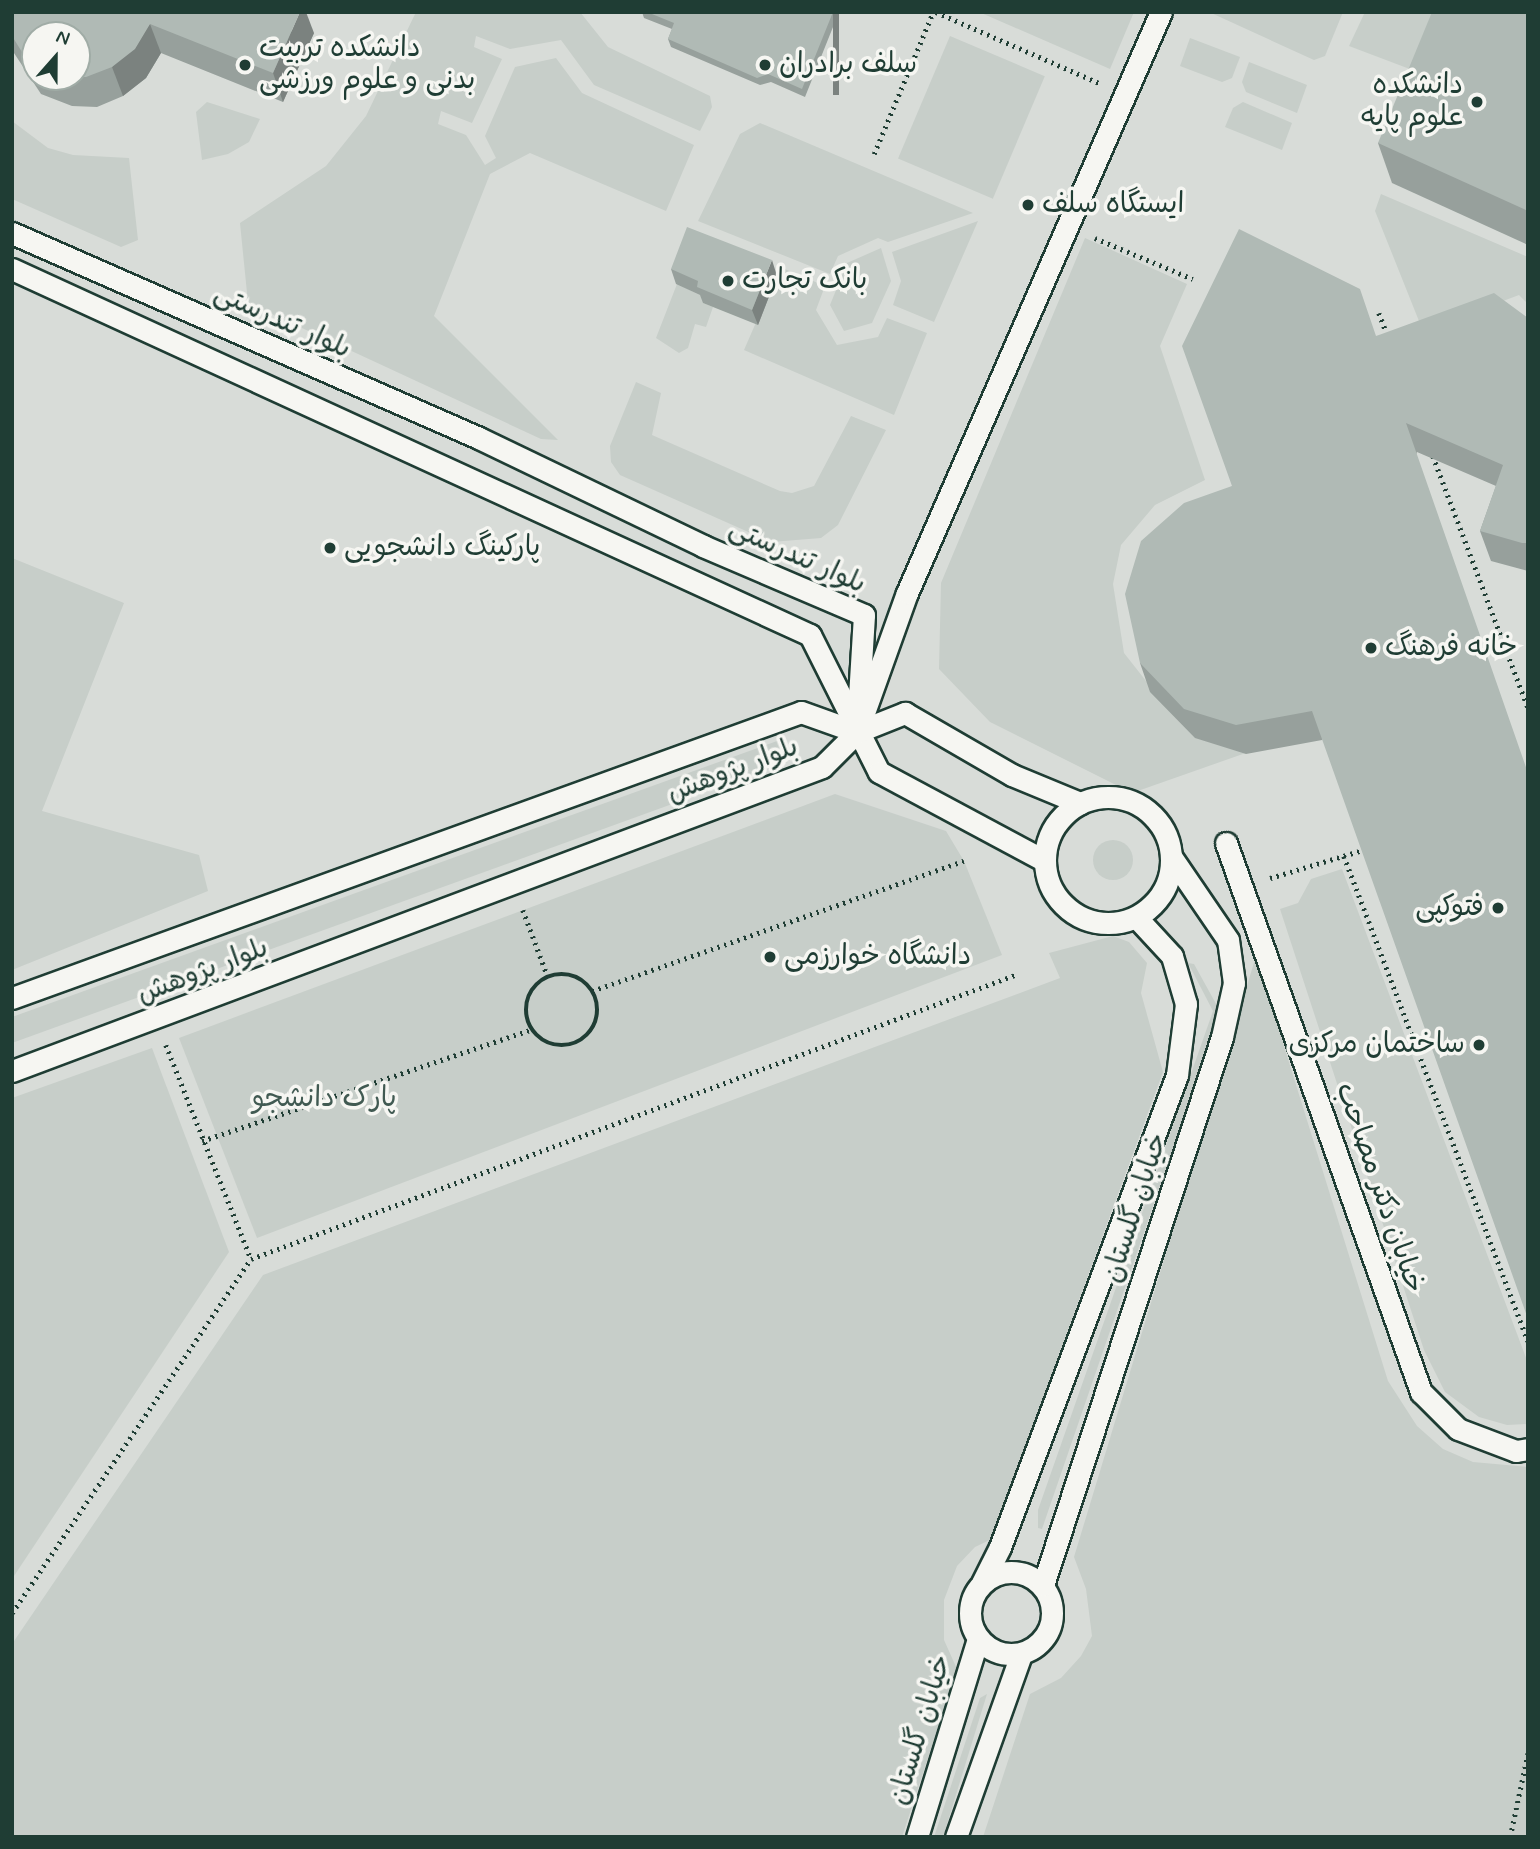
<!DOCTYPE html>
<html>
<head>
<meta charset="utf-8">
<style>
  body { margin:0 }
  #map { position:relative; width:1540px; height:1849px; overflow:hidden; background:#e9ebe7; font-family:Mynerve,"Playpen Sans Arabic",sans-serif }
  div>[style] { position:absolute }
  .built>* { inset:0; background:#d8dcd8 }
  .green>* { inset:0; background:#c7cec9; transform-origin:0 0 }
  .round { border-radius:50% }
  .path>* { height:4.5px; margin-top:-2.25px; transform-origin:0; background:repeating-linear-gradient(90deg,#1f3d34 0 2px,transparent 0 7px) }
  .path>.ring { margin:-2.25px; padding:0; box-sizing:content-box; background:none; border:4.5px solid #1f3d34; border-radius:50% }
  .roads { filter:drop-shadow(2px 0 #1f3d34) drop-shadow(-2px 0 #1f3d34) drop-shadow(0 2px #1f3d34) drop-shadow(0 -2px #1f3d34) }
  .service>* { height:21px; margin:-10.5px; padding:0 10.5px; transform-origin:10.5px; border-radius:10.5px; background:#f6f6f2 }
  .service>.ring { margin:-10.5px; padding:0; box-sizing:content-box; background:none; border:21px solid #f6f6f2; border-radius:50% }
  .wall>* { inset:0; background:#97a09c }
  .shaded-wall>* { inset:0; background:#7b827f; transform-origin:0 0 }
  .building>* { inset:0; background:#b0bab5 }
  .dots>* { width:19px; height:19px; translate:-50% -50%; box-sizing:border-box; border:4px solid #f6f6f2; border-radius:50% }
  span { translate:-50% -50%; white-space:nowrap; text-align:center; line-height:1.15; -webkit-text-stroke:7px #f6f6f2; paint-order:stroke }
  .poi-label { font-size:28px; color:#1f3d34 }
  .left { translate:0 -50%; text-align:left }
  .right { translate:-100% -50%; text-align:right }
  .street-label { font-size:28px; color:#1f3d34 }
  .park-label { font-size:28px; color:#415a52 }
  .frame { position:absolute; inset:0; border:14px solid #1f3d34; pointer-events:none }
  .north { position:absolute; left:21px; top:21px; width:70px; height:70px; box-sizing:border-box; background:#f6f6f2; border:2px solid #a0aca6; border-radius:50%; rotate:21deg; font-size:19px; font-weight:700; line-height:28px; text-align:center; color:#1f3d34 }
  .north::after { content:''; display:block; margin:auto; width:24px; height:32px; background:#1f3d34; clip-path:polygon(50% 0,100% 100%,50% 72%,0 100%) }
</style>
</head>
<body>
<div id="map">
  <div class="built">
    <div style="clip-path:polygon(evenodd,12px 12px,1528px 12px,1528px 1837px,12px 1837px,12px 12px,35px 35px,77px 35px,77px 77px,35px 77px,35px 35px)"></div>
  </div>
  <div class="green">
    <div style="clip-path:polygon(416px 12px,580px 12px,608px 47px,710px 96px,712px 107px,700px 131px,594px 85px,561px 40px,510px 49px,476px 36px,474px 47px,502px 59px,472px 123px,441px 111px,438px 124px,466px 135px,485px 165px,496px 158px,485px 136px,515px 67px,556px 58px,582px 93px,694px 145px,666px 211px,530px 153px,490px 174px,434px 316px,558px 440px,541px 439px,248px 303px,240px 223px,326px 166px,366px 116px)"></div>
    <div style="clip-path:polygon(979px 12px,1134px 12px,1110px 69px)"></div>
    <div style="clip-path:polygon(1209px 12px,1343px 12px,1325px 56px,1314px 60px)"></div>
    <div style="clip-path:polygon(1365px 12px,1440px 12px,1415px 71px,1349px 46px)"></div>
    <div style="left:950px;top:36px;width:103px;height:133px;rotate:23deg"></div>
    <div style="clip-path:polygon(1190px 38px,1240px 57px,1232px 78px,1222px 82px,1180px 66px)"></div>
    <div style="clip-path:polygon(1249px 62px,1307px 85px,1297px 113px,1246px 92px,1242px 82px)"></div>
    <div style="clip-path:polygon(207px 102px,260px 119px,249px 142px,228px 154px,202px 160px,196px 112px)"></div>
    <div style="clip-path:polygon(1243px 102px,1292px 123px,1282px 150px,1225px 127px,1233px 108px)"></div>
    <div style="clip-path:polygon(12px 121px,48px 148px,73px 155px,129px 158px,138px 240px,121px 247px,12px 199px)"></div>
    <div style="clip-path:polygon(760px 123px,973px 213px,888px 242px,878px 238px,838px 256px,830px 274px,698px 221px,740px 134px)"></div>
    <div style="clip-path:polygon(1381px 194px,1528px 257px,1528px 304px,1519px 295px,1423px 331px,1375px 211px)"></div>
    <div style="clip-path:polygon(978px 221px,934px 322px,893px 305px,901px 281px,892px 252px)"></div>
    <div style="clip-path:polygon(1085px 238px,1187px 284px,1160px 346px,1205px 480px,1155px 505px,1121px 545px,1113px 584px,1124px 653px,1150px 686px,1294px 736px,1132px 793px,990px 722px,939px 669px,941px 583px)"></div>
    <div style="clip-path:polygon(881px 248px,891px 281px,872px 323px,844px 331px,830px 305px,847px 263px)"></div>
    <div style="clip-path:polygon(780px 267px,825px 286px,816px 310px,837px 345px,878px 337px,887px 318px,927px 333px,894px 415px,744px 350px)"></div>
    <div style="clip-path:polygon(677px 284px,704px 297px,703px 303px,713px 307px,706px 327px,695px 324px,688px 348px,679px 353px,656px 338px)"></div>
    <div style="clip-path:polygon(636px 382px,661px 393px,652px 435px,780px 491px,792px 493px,814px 486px,851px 416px,886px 430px,838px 525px,821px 538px,771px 542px,620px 475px,611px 462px,610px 446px)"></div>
    <div style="clip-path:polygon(12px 558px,124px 603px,42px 811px,199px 855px,208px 891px,12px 970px)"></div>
    <div style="clip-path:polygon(777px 741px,793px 746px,788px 762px,12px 1043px,12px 1017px)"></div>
    <div style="clip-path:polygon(835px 794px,946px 831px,964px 861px,1002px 955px,257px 1238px,179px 1038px)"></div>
    <div class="round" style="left:1093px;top:840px;width:40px;height:40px"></div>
    <div style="clip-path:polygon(1342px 869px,1528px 1363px,1528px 1424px,1507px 1425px,1479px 1417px,1445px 1392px,1424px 1350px,1280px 909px,1298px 903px,1311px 879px)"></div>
    <div style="clip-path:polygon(1113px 936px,1129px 942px,1147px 963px,1141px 993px,1163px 1072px,1051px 1376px,1000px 1535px,975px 1547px,957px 1566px,944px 1600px,944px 1640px,957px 1669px,902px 1837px,12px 1837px,12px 1644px,263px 1275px,1060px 978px,1049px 953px)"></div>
    <div style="clip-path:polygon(1256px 956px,1388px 1381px,1417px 1426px,1443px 1449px,1473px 1462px,1528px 1467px,1528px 1837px,983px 1837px,1030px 1694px,1061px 1678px,1081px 1656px,1092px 1636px,1086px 1589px,1074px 1557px)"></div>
    <div style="clip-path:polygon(1188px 963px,1194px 964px,1220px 1011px,1042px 1529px,1038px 1528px,1038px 1510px,1213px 1011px)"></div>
    <div style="clip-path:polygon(152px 1048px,229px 1252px,12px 1579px,12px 1098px)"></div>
    <div style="clip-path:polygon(987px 1694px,943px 1837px,934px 1837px,980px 1698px)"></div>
  </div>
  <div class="path">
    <div style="left:936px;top:12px;width:178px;rotate:23.5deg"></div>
    <div style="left:874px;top:154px;width:154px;rotate:-67.4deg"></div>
    <div style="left:1095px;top:238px;width:106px;rotate:22.7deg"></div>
    <div style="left:1379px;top:313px;width:26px;rotate:69deg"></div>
    <div style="left:1433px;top:456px;width:269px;rotate:69.3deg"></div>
    <div style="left:1344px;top:856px;width:519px;rotate:69.22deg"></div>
    <div style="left:1270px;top:878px;width:100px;rotate:-16.8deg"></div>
    <div style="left:523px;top:910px;width:72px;rotate:69.5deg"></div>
    <div class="ring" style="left:526px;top:974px;width:67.5px;height:67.5px"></div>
    <div style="left:592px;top:991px;width:394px;rotate:-19.3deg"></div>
    <div style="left:166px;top:1045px;width:230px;rotate:68.3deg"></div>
    <div style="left:202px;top:1141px;width:346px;rotate:-18.7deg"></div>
    <div style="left:12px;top:1613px;width:427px;rotate:-56deg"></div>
    <div style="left:251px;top:1259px;width:815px;rotate:-20.39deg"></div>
    <div style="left:1510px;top:1837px;width:87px;rotate:-78deg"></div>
  </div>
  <div class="roads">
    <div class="service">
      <div style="left:12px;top:233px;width:510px;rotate:23.7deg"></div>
      <div style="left:479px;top:438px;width:249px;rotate:25.7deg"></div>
      <div style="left:703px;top:546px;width:175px;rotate:23.2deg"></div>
      <div style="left:864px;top:615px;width:115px;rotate:93.5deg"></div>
      <div style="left:12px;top:269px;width:878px;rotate:24.64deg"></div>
      <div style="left:810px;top:635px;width:153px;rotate:63.3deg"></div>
      <div style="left:879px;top:772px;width:188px;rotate:28.2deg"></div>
      <div style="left:865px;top:710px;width:124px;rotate:-70.3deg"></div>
      <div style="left:907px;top:593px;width:634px;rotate:-66.39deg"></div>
      <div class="ring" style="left:1045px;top:797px;width:105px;height:105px"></div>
      <div style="left:1226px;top:843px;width:583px;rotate:70.45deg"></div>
      <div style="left:1421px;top:1392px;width:52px;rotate:45deg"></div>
      <div style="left:1458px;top:1429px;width:62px;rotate:20.8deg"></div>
      <div style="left:1516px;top:1451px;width:12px;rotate:-9deg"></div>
      <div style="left:12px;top:998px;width:839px;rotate:-19.92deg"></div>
      <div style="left:801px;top:712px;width:59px;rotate:19.7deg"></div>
      <div style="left:12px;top:1071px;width:865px;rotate:-20.57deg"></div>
      <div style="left:822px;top:767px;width:49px;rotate:-45deg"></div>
      <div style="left:857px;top:732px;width:52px;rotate:-21.6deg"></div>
      <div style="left:905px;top:713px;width:124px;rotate:30.1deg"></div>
      <div style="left:1012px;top:775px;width:74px;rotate:22.4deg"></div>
      <div class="ring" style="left:970px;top:1572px;width:61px;height:61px"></div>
      <div style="left:982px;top:1583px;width:40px;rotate:-63.4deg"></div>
      <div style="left:1000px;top:1547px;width:504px;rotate:-69.44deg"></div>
      <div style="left:1177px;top:1075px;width:72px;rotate:-82.8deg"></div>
      <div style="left:1186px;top:1004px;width:50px;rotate:-106.3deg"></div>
      <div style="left:1172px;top:956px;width:53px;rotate:-132.7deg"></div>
      <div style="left:1043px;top:1585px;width:576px;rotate:-71.91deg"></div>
      <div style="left:1222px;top:1037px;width:55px;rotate:-77.5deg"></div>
      <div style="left:1234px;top:983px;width:43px;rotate:-97.9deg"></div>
      <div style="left:1228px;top:940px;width:99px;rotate:-124.3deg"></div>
      <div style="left:917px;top:1837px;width:207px;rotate:-72.9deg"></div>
      <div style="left:956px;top:1837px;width:194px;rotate:-70.4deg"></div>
    </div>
  </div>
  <div class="wall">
    <div style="clip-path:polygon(evenodd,12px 12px,314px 33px,283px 102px,161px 53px,146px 78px,123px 96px,97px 107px,72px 106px,41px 94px,12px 50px,12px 12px,35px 35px,77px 77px,35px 77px,35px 35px)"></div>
    <div style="clip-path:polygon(642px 12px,839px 12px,805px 97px,771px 82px,760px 85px,671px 47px,668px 39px,672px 29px,644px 18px)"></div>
    <div style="clip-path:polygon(1528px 12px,1528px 245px,1392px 183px,1378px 143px)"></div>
    <div style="clip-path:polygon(671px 269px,777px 276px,758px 325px,703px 303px,700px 295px,676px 284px)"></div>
    <div style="clip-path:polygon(1528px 318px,1528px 571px,1491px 561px,1480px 531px,1496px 486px,1417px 452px,1322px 740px,1246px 754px,1195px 738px,1150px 692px,1140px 663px,1232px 486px)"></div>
  </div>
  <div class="shaded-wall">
    <div style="clip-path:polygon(300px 12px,306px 12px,314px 33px,283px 102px,273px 73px)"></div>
    <div style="left:833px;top:12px;width:6px;height:83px"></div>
    <div style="clip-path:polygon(150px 24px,161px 53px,146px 78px,123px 96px,112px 67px)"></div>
    <div style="clip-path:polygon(772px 260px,777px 276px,758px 325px,752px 310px)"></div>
  </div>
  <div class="building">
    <div style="clip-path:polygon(12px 12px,300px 12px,273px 73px,150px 24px,135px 49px,112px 67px,86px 77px,69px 77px,77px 77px,77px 35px,35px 35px,35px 67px,30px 65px,12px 36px)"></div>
    <div style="clip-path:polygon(647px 12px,833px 12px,802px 89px,768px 74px,757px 78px,668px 39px,674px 23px)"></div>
    <div style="clip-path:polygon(1432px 12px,1528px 12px,1528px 211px,1378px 143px)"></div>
    <div style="clip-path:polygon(687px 227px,772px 260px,752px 310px,697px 287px,698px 281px,671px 269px)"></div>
    <div style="clip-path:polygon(1239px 229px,1360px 289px,1376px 336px,1494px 293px,1528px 318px,1528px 543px,1522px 543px,1480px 531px,1503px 465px,1406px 423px,1528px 773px,1528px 1319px,1312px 711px,1236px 725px,1184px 709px,1140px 663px,1125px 594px,1141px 541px,1184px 503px,1232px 486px,1182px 346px)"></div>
  </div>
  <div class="dots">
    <div style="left:245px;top:65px;background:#1f3d34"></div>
    <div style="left:765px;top:65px;background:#1f3d34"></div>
    <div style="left:1477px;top:102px;background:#1f3d34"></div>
    <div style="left:1028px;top:205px;background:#1f3d34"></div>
    <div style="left:728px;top:281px;background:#1f3d34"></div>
    <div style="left:330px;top:548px;background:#1f3d34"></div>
    <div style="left:1371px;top:648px;background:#1f3d34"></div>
    <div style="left:1498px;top:908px;background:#1f3d34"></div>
    <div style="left:770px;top:957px;background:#1f3d34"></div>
    <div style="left:1479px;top:1045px;background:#1f3d34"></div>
  </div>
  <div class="poi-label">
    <span class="left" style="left:259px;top:65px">دانشکده تربیت<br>بدنی و علوم ورزشی</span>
    <span class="left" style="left:779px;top:65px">سلف برادران</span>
    <span class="right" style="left:1463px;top:102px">دانشکده<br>علوم پایه</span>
    <span class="left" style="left:1042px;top:205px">ایستگاه سلف</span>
    <span class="left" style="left:742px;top:281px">بانک تجارت</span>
    <span class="left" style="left:344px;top:548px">پارکینگ دانشجویی</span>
    <span class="left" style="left:1385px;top:648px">خانه فرهنگ</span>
    <span class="right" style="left:1484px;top:908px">فتوکپی</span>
    <span class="left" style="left:784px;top:957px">دانشگاه خوارزمی</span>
    <span class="right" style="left:1465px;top:1045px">ساختمان مرکزی</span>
  </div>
  <div class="street-label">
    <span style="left:282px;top:322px;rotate:24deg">بلوار تندرستی</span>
    <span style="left:797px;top:557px;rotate:24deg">بلوار تندرستی</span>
    <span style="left:733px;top:771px;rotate:-21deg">بلوار پژوهش</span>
    <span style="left:203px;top:972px;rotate:-21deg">بلوار پژوهش</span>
    <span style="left:1379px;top:1188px;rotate:71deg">خیابان دکتر مصاحب</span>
    <span style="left:1136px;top:1208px;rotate:-72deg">خیابان گلستان</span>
    <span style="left:921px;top:1730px;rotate:-73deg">خیابان گلستان</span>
  </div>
  <div class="park-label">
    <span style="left:324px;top:1099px">پارک دانشجو</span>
  </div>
  <div class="frame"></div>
  <div class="north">N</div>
</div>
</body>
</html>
